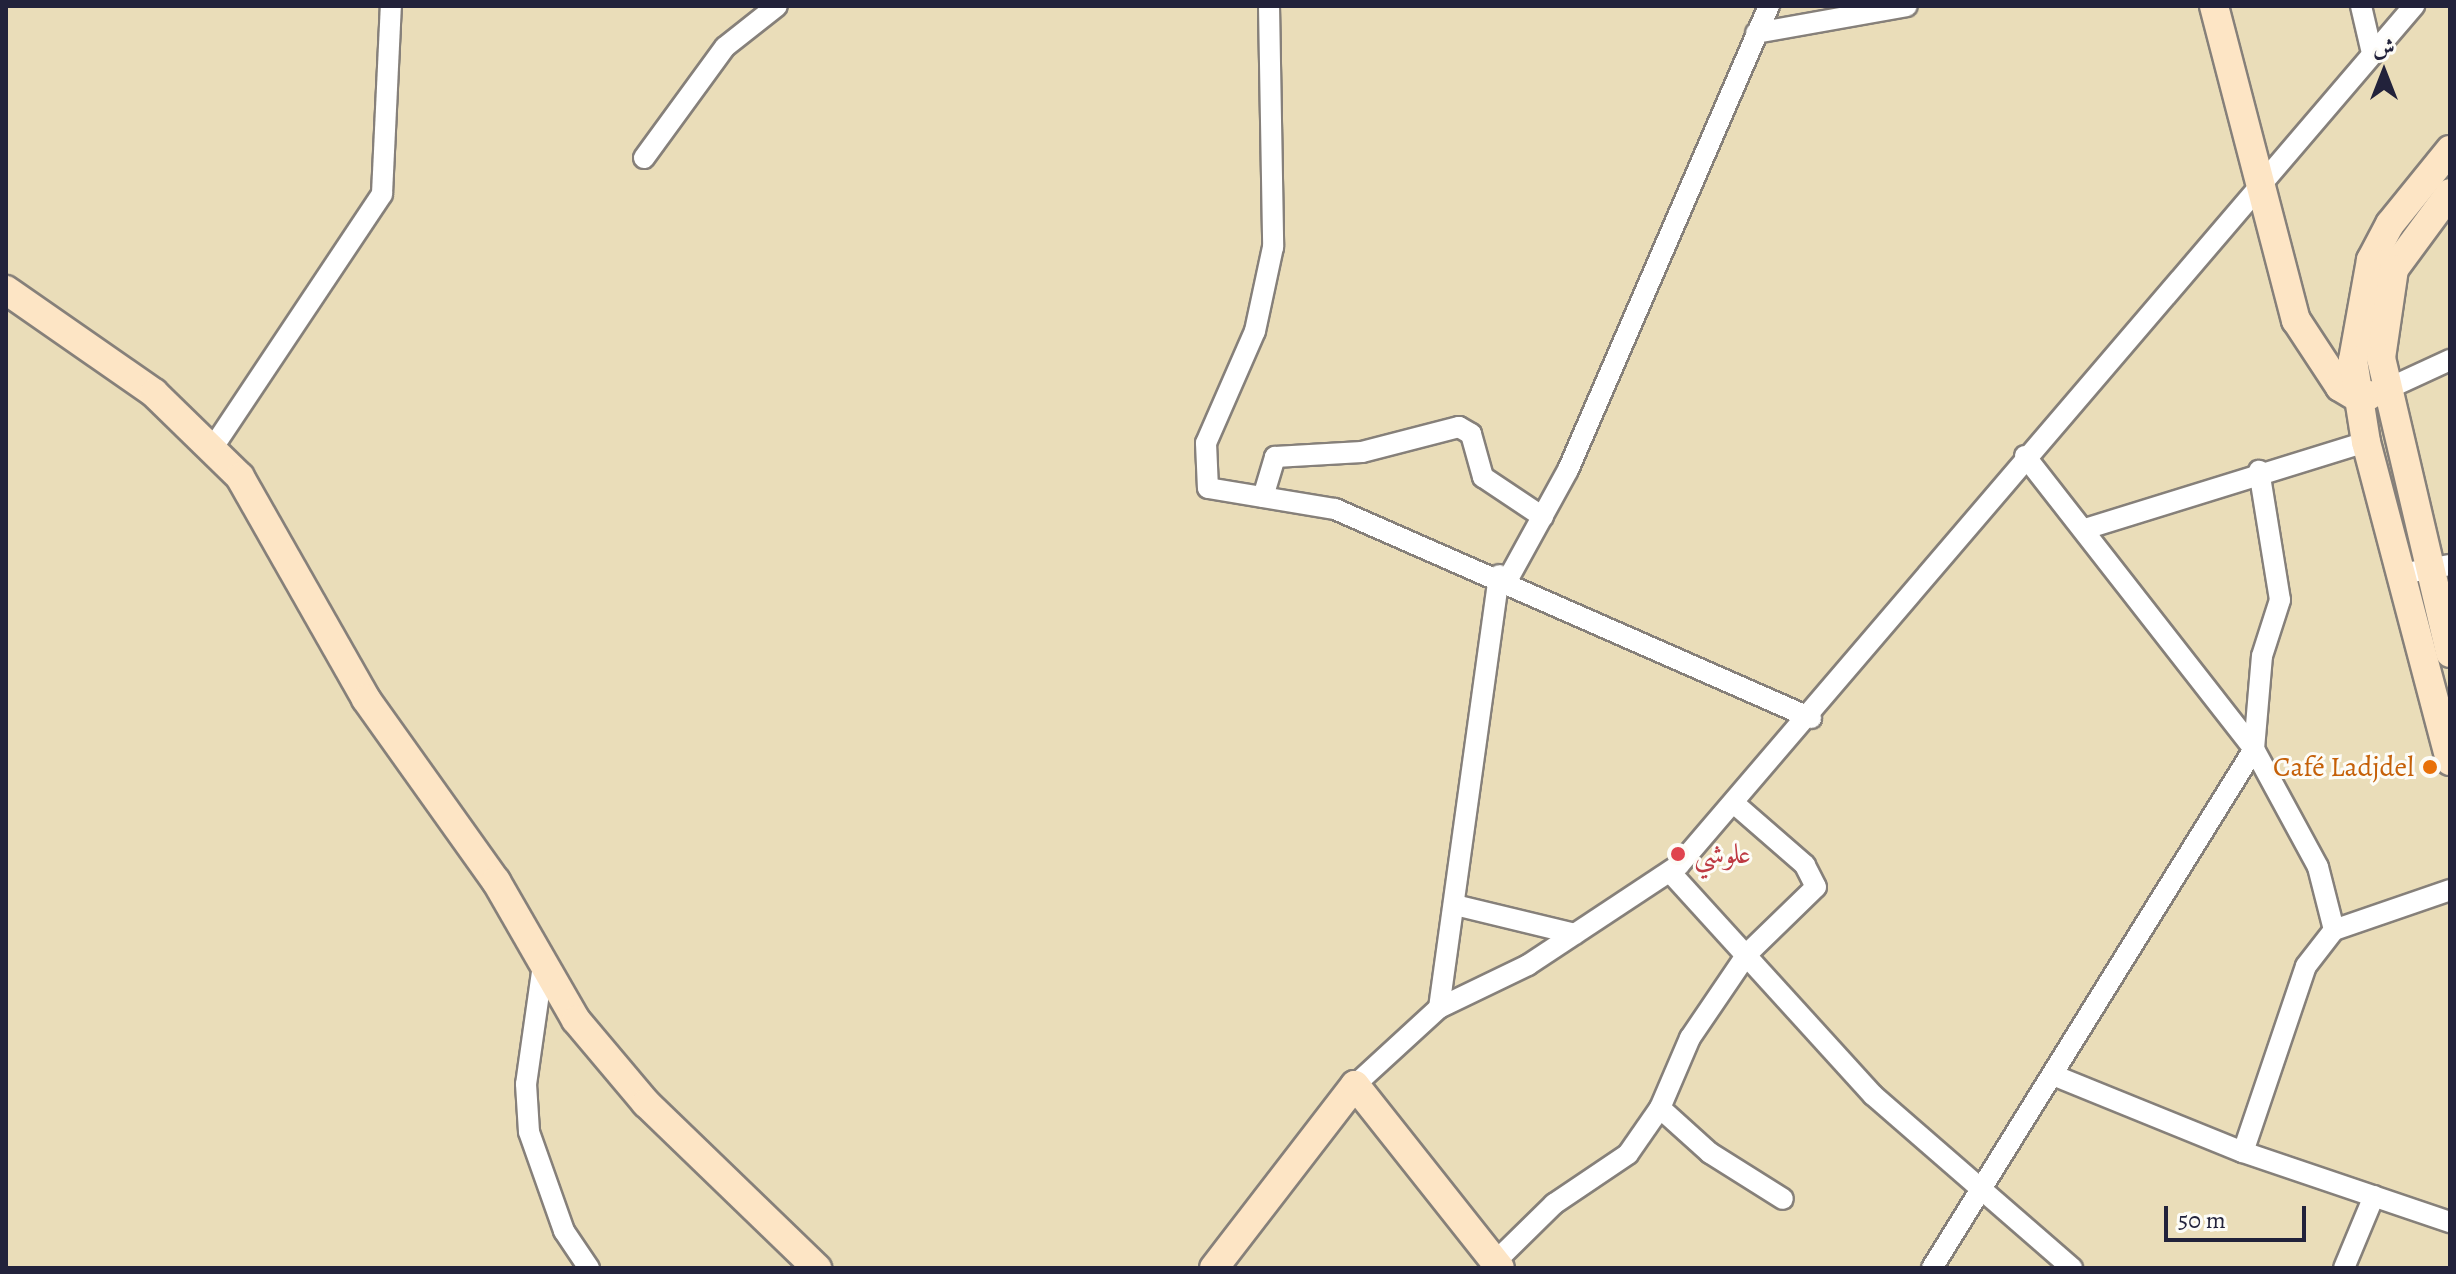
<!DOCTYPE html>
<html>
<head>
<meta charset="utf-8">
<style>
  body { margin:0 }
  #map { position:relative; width:2456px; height:1274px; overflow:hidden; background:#eaddb9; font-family:Alegreya,Amiri,serif }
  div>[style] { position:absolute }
  .roads { filter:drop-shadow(2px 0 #86807a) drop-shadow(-2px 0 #86807a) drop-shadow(0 2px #86807a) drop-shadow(0 -2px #86807a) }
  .street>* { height:20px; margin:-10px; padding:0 10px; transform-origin:10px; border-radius:10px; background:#fff }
  .secondary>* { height:28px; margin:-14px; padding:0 14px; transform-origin:14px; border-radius:14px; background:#fde5c5 }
  .dots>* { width:22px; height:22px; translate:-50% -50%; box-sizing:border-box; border:4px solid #fdfcf7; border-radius:50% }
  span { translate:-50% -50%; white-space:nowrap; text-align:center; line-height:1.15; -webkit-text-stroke:6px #fdfcf7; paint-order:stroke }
  .food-label { font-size:28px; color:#c56008 }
  .right { translate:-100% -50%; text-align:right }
  .health-label { font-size:28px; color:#be3a42 }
  .left { translate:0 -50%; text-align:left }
  .frame { position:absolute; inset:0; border:8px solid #22223b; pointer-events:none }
  .north { position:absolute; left:2344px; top:32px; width:80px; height:80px; -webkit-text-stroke:6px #fdfcf7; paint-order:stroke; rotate:0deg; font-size:22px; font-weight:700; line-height:32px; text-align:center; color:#22223b }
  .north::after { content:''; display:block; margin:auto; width:28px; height:36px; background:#22223b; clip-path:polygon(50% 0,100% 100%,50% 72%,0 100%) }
  .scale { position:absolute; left:2164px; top:1206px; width:142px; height:36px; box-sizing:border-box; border:4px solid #22223b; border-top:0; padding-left:10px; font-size:24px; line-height:28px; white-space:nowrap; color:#22223b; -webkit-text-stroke:6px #fdfcf7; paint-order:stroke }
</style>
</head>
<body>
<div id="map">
  <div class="roads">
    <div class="street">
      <div style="left:1269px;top:6px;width:241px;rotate:89deg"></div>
      <div style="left:1273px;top:247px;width:86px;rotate:102.1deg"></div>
      <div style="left:1255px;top:331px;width:122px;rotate:113.6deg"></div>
      <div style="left:1206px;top:443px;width:45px;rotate:87.5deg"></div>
      <div style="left:1208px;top:488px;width:129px;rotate:9.4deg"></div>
      <div style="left:1335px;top:509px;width:520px;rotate:23.71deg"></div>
      <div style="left:2361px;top:6px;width:44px;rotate:76.9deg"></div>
      <div style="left:1756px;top:33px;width:153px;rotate:-10.1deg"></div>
      <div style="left:644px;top:158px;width:137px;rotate:-53.9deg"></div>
      <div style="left:725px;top:47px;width:66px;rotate:-38.3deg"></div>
      <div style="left:2385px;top:390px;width:72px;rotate:-24.8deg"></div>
      <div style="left:214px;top:446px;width:303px;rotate:-56.3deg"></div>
      <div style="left:382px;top:194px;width:188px;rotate:-87.3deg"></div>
      <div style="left:2025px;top:456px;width:372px;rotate:52deg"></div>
      <div style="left:2254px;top:749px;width:134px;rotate:61.5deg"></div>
      <div style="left:2318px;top:867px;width:65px;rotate:75.7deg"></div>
      <div style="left:1263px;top:497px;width:42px;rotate:-73.3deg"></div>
      <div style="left:1275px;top:457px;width:87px;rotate:-3.3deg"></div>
      <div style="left:1362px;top:452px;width:100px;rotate:-14.5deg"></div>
      <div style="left:1459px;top:427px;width:14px;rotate:30deg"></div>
      <div style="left:1471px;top:434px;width:45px;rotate:74.4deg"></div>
      <div style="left:1483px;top:477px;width:72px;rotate:33.7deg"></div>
      <div style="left:2085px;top:529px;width:294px;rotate:-17.2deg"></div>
      <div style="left:2401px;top:574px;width:50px;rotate:-10.4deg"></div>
      <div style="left:1508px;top:579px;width:124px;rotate:-61.2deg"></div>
      <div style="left:1568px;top:470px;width:506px;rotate:-66.58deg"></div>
      <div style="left:1670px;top:872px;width:302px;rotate:47.7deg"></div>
      <div style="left:1873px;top:1095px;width:264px;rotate:41deg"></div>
      <div style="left:1459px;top:906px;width:119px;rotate:13.6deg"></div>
      <div style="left:543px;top:965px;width:120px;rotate:98.1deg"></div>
      <div style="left:526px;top:1084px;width:48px;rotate:86.4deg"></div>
      <div style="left:529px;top:1132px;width:105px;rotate:70.5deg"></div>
      <div style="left:564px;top:1231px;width:45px;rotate:56deg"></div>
      <div style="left:1439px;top:1008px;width:437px;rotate:-82.1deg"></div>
      <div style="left:2053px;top:1075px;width:205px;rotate:22.1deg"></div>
      <div style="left:2243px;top:1152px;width:219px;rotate:18.7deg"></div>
      <div style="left:1355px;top:1085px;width:114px;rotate:-42.5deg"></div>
      <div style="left:1439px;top:1008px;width:99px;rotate:-25.8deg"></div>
      <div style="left:1528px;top:965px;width:181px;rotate:-33.5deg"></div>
      <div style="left:1679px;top:865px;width:1131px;rotate:-49.45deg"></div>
      <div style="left:1660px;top:1108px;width:67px;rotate:42deg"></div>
      <div style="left:1710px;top:1153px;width:86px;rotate:32.2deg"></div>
      <div style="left:2243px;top:1152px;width:196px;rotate:-71.3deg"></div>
      <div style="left:2306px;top:966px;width:46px;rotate:-52.1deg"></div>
      <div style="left:2334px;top:930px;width:123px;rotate:-19deg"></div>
      <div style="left:1495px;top:1262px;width:83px;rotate:-44.5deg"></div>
      <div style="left:1554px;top:1204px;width:89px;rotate:-34deg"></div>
      <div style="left:1628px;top:1154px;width:56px;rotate:-55.2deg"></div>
      <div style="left:1660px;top:1108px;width:76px;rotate:-66.8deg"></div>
      <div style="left:1690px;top:1038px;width:102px;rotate:-55.8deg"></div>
      <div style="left:1747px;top:954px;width:96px;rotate:-44.2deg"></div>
      <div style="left:1816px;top:887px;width:25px;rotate:-117deg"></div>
      <div style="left:1805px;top:865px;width:91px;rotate:-139deg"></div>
      <div style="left:1932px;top:1268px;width:611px;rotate:-58.18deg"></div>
      <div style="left:2254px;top:749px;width:93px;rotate:-85.1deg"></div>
      <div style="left:2262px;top:656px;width:59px;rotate:-72.2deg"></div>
      <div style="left:2280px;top:600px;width:131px;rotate:-99.2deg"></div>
      <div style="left:2344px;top:1268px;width:78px;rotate:-67.4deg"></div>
    </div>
    <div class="secondary">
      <div style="left:2214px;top:6px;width:325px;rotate:75.4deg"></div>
      <div style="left:2296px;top:320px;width:80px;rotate:56.7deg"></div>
      <div style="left:2340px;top:387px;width:21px;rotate:31deg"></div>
      <div style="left:2358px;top:398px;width:12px;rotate:-14deg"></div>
      <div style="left:2450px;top:150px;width:95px;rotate:129deg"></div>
      <div style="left:2390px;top:224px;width:41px;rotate:117.8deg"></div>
      <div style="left:2371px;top:260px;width:102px;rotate:100.2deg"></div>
      <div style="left:2353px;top:360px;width:83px;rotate:81deg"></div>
      <div style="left:2366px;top:442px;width:330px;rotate:75.2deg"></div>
      <div style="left:2450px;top:193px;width:94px;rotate:126.4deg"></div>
      <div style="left:2394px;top:269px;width:90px;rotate:98.3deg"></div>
      <div style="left:2381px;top:358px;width:303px;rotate:76.8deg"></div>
      <div style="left:6px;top:290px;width:180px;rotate:34.8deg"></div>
      <div style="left:154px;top:393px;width:120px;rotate:44.3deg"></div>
      <div style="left:240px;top:477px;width:255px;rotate:60.4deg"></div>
      <div style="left:366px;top:699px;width:224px;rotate:54.5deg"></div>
      <div style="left:496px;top:881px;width:160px;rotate:60.1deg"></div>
      <div style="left:576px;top:1020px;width:109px;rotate:49.9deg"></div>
      <div style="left:646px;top:1103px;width:238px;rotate:44deg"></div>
      <div style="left:1214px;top:1268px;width:231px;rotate:-52.4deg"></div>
      <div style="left:1355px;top:1085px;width:233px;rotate:51.6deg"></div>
    </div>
  </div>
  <div class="dots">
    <div style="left:2430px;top:767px;background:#e8710a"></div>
    <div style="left:1678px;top:854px;background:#e0444e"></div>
  </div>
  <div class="food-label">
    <span class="right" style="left:2414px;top:767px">Café Ladjdel</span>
  </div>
  <div class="health-label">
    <span class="left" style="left:1694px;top:854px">علوشي</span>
  </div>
  <div class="frame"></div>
  <div class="north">ش</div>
  <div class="scale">50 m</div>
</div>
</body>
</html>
